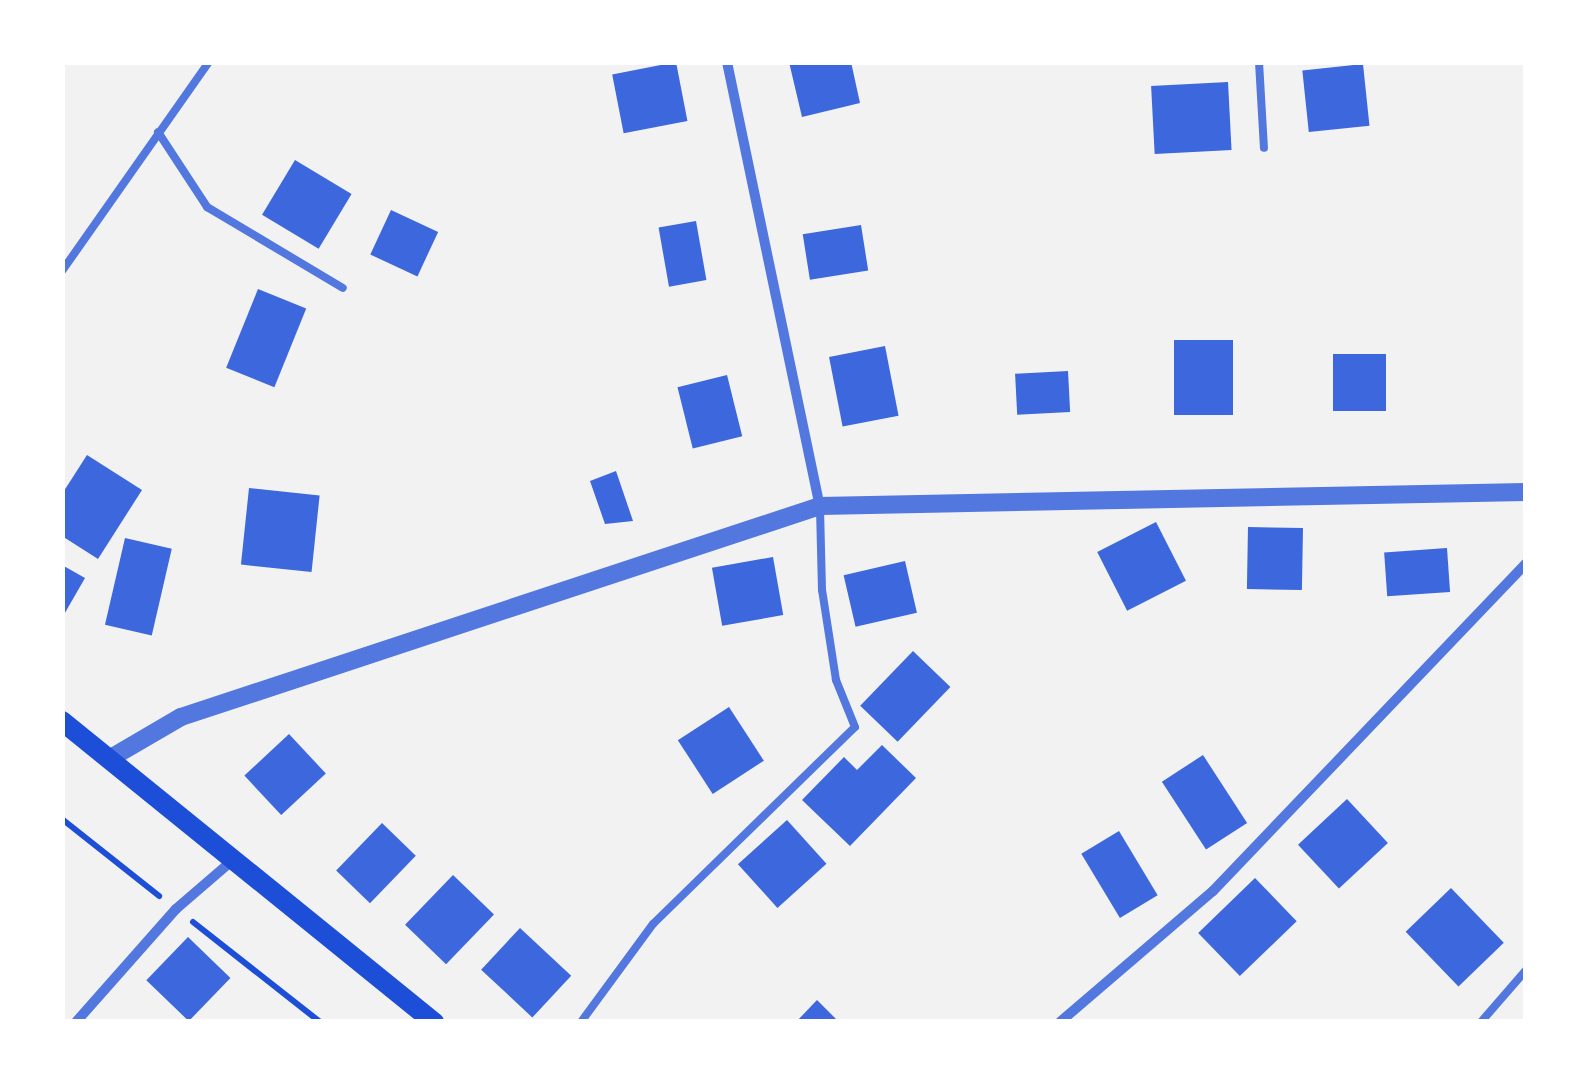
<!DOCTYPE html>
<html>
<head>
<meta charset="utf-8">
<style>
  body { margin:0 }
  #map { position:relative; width:1588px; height:1084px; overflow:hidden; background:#f2f2f2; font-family:Roboto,sans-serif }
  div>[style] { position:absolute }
  .building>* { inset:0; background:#3d67dc; transform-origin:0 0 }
  .path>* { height:6px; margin:-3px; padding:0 3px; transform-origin:3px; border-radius:3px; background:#1d4ed8 }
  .service>* { height:8px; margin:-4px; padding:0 4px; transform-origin:4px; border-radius:4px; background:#5277de }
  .minor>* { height:10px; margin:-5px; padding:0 5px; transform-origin:5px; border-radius:5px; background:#5277de }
  .tertiary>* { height:18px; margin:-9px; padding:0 9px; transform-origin:9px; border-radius:9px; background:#5277de }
  .secondary>* { height:20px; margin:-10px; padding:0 10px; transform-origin:10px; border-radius:10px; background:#1d4ed8 }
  span { translate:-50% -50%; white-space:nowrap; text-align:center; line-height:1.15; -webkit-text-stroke:10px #fff; paint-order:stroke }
  .frame { position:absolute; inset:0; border:65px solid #fff; pointer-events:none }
</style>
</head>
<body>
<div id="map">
  <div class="building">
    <div style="left:676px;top:62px;width:60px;height:65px;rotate:79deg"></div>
    <div style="clip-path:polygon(789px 62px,851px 62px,860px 103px,802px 117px)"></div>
    <div style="left:1363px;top:64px;width:62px;height:61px;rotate:84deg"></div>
    <div style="left:1228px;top:82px;width:68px;height:77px;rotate:87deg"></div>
    <div style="left:295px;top:160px;width:66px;height:64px;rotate:31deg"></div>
    <div style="left:391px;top:210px;width:52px;height:49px;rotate:25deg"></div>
    <div style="left:696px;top:221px;width:60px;height:38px;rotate:80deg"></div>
    <div style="left:861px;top:225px;width:46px;height:59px;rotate:81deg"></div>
    <div style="left:258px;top:289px;width:52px;height:85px;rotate:22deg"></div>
    <div style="left:1174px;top:340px;width:59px;height:75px"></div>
    <div style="left:885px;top:346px;width:71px;height:57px;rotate:79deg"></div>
    <div style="left:1386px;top:354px;width:57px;height:53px;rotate:90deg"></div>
    <div style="left:1068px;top:371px;width:41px;height:53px;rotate:87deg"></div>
    <div style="left:727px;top:375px;width:63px;height:51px;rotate:76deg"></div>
    <div style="clip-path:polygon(87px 455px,142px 490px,98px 559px,62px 536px,62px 494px)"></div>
    <div style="clip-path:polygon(616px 471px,633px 521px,605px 524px,590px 481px)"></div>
    <div style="left:249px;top:488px;width:71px;height:77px;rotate:6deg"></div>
    <div style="left:1156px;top:522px;width:66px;height:66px;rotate:63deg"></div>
    <div style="left:1248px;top:527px;width:55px;height:62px;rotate:1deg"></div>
    <div style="left:125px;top:538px;width:48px;height:89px;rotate:13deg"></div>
    <div style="left:1447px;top:548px;width:44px;height:63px;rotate:86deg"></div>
    <div style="left:773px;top:557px;width:59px;height:62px;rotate:80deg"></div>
    <div style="left:905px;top:561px;width:53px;height:63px;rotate:77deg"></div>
    <div style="clip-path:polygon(62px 565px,85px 578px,62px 618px)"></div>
    <div style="left:913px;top:651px;width:52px;height:76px;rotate:44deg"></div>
    <div style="left:729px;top:707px;width:64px;height:61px;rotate:57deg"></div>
    <div style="left:289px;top:734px;width:54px;height:61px;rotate:47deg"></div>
    <div style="clip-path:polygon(882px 745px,916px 778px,850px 846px,802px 800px,844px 757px,857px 770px)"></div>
    <div style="left:1203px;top:755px;width:81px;height:49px;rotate:57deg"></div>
    <div style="left:1347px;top:799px;width:60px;height:67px;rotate:47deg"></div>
    <div style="left:787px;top:820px;width:59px;height:66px;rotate:48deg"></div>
    <div style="left:382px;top:823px;width:47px;height:66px;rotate:44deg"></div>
    <div style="left:1119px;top:831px;width:75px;height:44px;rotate:59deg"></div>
    <div style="left:453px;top:875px;width:57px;height:69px;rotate:44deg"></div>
    <div style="left:1255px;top:878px;width:60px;height:79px;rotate:46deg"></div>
    <div style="left:1451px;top:888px;width:76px;height:63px;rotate:46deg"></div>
    <div style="left:520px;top:928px;width:70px;height:57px;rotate:43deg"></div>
    <div style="left:188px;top:937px;width:59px;height:60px;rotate:44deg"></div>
    <div style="clip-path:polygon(817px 1000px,839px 1022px,796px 1022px)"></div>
  </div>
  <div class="path">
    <div style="left:62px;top:819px;width:124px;rotate:38.4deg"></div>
    <div style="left:193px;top:922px;width:162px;rotate:38.2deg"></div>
  </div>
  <div class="service">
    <div style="left:1259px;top:62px;width:86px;rotate:86.7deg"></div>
    <div style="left:158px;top:132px;width:90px;rotate:56.8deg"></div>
    <div style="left:207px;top:207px;width:158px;rotate:30.8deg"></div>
    <div style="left:62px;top:271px;width:256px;rotate:-54.9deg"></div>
    <div style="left:581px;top:1022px;width:122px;rotate:-53.7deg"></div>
    <div style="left:653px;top:924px;width:282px;rotate:-44.3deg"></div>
    <div style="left:855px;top:727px;width:51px;rotate:-112deg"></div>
    <div style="left:836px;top:680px;width:91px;rotate:-98.8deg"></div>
    <div style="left:822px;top:590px;width:84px;rotate:-91.4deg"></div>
    <div style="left:1481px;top:1022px;width:69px;rotate:-49.1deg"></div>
  </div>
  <div class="minor">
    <div style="left:727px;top:62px;width:454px;rotate:78.2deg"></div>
    <div style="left:76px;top:1022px;width:151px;rotate:-48.5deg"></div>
    <div style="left:176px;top:909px;width:77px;rotate:-40.8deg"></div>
    <div style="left:1060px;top:1022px;width:201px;rotate:-40.6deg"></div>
    <div style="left:1213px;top:891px;width:453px;rotate:-46.3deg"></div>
  </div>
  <div class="tertiary">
    <div style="left:109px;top:759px;width:83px;rotate:-30.3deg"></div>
    <div style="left:181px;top:717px;width:673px;rotate:-18.27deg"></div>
    <div style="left:820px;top:506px;width:706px;rotate:-1.14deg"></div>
  </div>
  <div class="secondary">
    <div style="left:62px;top:721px;width:479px;rotate:39deg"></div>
  </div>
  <div class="frame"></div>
</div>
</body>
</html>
